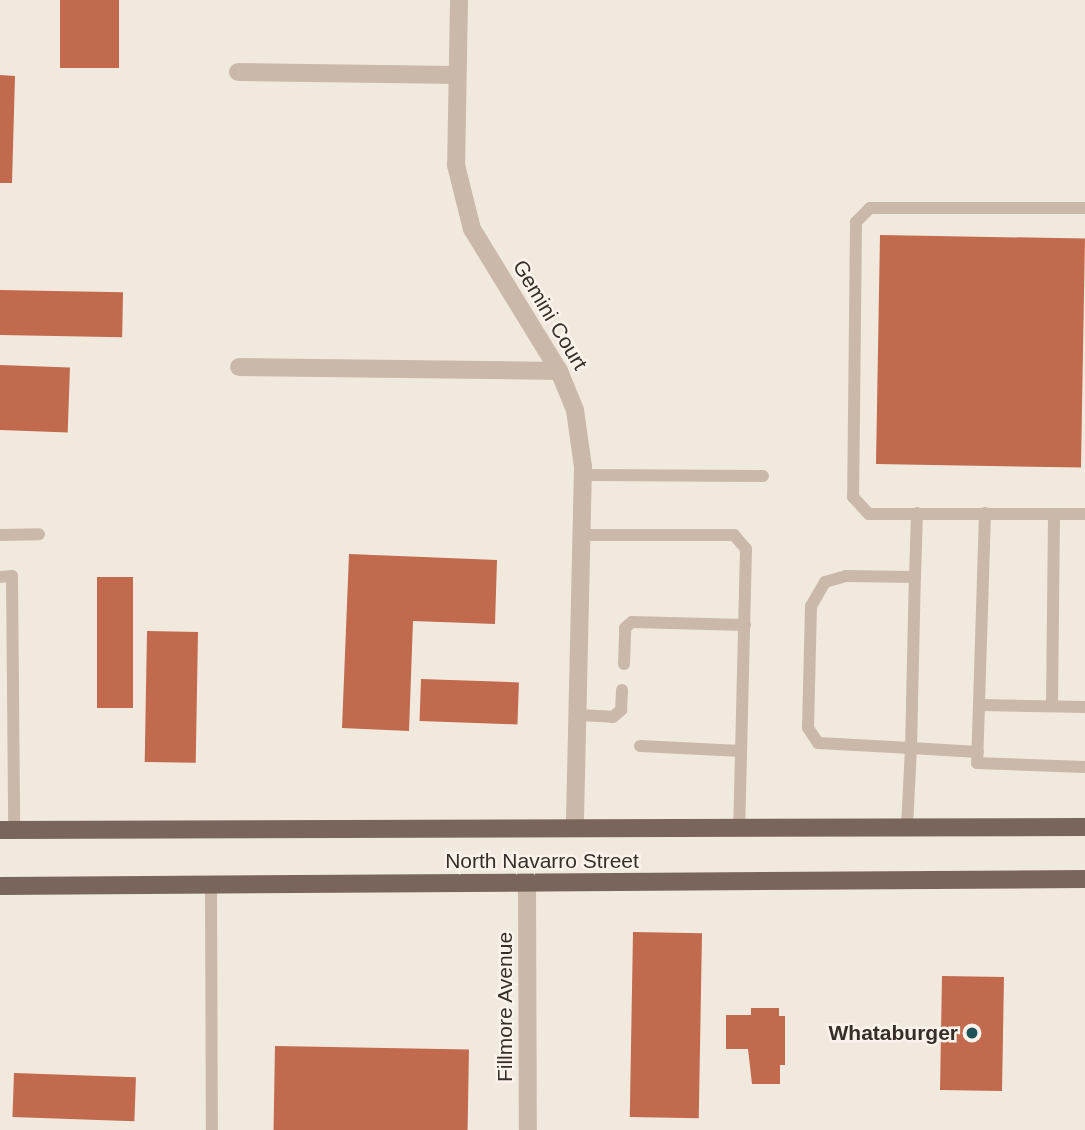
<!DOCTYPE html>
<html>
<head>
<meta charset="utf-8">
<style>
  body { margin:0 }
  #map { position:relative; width:1085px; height:1130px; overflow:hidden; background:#f2e9de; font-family:Arial,sans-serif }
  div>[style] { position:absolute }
  .building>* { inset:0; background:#c16a4d; transform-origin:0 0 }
  .lane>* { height:12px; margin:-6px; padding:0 6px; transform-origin:6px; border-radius:6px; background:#cab9aa }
  .street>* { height:18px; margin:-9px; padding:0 9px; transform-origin:9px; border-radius:9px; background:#cab9aa }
  .primary>* { height:18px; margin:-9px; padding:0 9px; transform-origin:9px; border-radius:9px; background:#79655b }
  .dots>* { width:19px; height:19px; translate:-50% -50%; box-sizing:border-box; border:4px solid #f9f3eb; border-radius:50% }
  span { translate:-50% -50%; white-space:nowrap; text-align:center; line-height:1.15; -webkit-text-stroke:5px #f9f3eb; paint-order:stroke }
  .street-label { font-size:21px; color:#372e2a }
  .poi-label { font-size:21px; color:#372e2a; font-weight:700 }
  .right { translate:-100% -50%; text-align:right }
</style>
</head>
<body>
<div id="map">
  <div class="building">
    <div style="left:60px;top:0;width:59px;height:68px"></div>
    <div style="clip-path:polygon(0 75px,15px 76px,12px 183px,0 183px)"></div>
    <div style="left:880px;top:235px;width:205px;height:229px;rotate:1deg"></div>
    <div style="left:0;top:290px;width:123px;height:45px;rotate:1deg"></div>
    <div style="left:0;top:365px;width:70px;height:65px;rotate:2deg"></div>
    <div style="clip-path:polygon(349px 554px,497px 560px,495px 624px,413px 621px,409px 731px,342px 728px)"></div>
    <div style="left:97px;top:577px;width:36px;height:131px"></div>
    <div style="left:147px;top:631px;width:51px;height:131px;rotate:1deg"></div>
    <div style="left:421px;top:679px;width:98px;height:42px;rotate:2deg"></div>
    <div style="left:633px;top:932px;width:69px;height:185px;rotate:1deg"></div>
    <div style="left:942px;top:976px;width:62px;height:114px;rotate:1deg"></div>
    <div style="clip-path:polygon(751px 1008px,779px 1008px,779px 1016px,785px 1016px,785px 1065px,780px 1065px,780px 1084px,752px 1084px,748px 1049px,726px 1049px,726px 1015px,751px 1015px)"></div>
    <div style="left:275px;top:1046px;width:194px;height:84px;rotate:1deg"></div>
    <div style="left:14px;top:1073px;width:122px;height:44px;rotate:2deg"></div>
  </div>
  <div class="lane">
    <div style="left:1085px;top:208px;width:215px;rotate:180deg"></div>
    <div style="left:870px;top:208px;width:20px;rotate:135deg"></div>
    <div style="left:856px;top:222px;width:275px;rotate:90.6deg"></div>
    <div style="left:853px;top:497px;width:23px;rotate:47deg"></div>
    <div style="left:869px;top:514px;width:216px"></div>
    <div style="left:582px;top:475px;width:181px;rotate:0.3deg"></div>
    <div style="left:985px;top:513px;width:250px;rotate:91.8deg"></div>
    <div style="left:977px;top:763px;width:108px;rotate:2.1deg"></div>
    <div style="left:0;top:535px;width:39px;rotate:-1deg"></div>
    <div style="left:581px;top:535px;width:153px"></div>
    <div style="left:734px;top:535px;width:18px;rotate:49deg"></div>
    <div style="left:746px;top:549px;width:278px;rotate:91.4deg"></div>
    <div style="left:0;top:577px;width:12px;rotate:-5deg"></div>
    <div style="left:12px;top:576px;width:254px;rotate:89.5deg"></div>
    <div style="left:915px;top:577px;width:69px;rotate:-179.2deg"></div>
    <div style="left:846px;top:576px;width:22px;rotate:164deg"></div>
    <div style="left:825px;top:582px;width:28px;rotate:120deg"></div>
    <div style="left:811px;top:606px;width:122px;rotate:91.4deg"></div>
    <div style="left:808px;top:728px;width:18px;rotate:56deg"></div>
    <div style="left:818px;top:743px;width:93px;rotate:3.1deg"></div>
    <div style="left:911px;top:748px;width:171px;rotate:-88.7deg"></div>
    <div style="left:915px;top:577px;width:64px;rotate:-88.2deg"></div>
    <div style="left:624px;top:664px;width:36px;rotate:-88deg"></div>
    <div style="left:625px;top:628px;width:9px;rotate:-41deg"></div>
    <div style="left:632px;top:622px;width:113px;rotate:1.5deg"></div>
    <div style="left:980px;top:705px;width:105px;rotate:1.1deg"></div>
    <div style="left:1052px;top:706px;width:192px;rotate:-89.4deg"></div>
    <div style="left:578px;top:715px;width:35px;rotate:3deg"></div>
    <div style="left:613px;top:717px;width:11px;rotate:-41deg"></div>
    <div style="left:621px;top:710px;width:20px;rotate:-87deg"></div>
    <div style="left:640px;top:746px;width:101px;rotate:2.8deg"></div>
    <div style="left:907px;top:827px;width:79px;rotate:-87.1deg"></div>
    <div style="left:911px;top:748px;width:67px;rotate:3.4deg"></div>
    <div style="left:211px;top:884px;width:246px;rotate:89.8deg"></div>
  </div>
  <div class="street">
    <div style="left:459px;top:0;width:165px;rotate:91deg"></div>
    <div style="left:456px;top:165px;width:66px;rotate:76deg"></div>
    <div style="left:472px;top:229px;width:167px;rotate:58.5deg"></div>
    <div style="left:559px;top:371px;width:42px;rotate:67.7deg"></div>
    <div style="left:575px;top:410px;width:58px;rotate:82deg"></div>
    <div style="left:583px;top:467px;width:361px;rotate:91.3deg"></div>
    <div style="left:238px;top:72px;width:219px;rotate:0.8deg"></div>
    <div style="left:239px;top:367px;width:320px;rotate:0.7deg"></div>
    <div style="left:527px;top:885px;width:245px;rotate:89.8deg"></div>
  </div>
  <div class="primary">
    <div style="left:0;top:830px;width:1085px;rotate:-0.16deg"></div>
    <div style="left:0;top:886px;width:1085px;rotate:-0.37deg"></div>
  </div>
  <div class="dots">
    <div style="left:972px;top:1033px;background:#205357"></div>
  </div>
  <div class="street-label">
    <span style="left:550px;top:315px;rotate:59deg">Gemini Court</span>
    <span style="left:542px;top:861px">North Navarro Street</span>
    <span style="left:505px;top:1007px;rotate:-90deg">Fillmore Avenue</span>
  </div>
  <div class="poi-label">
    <span class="right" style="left:958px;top:1033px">Whataburger</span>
  </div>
</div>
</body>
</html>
